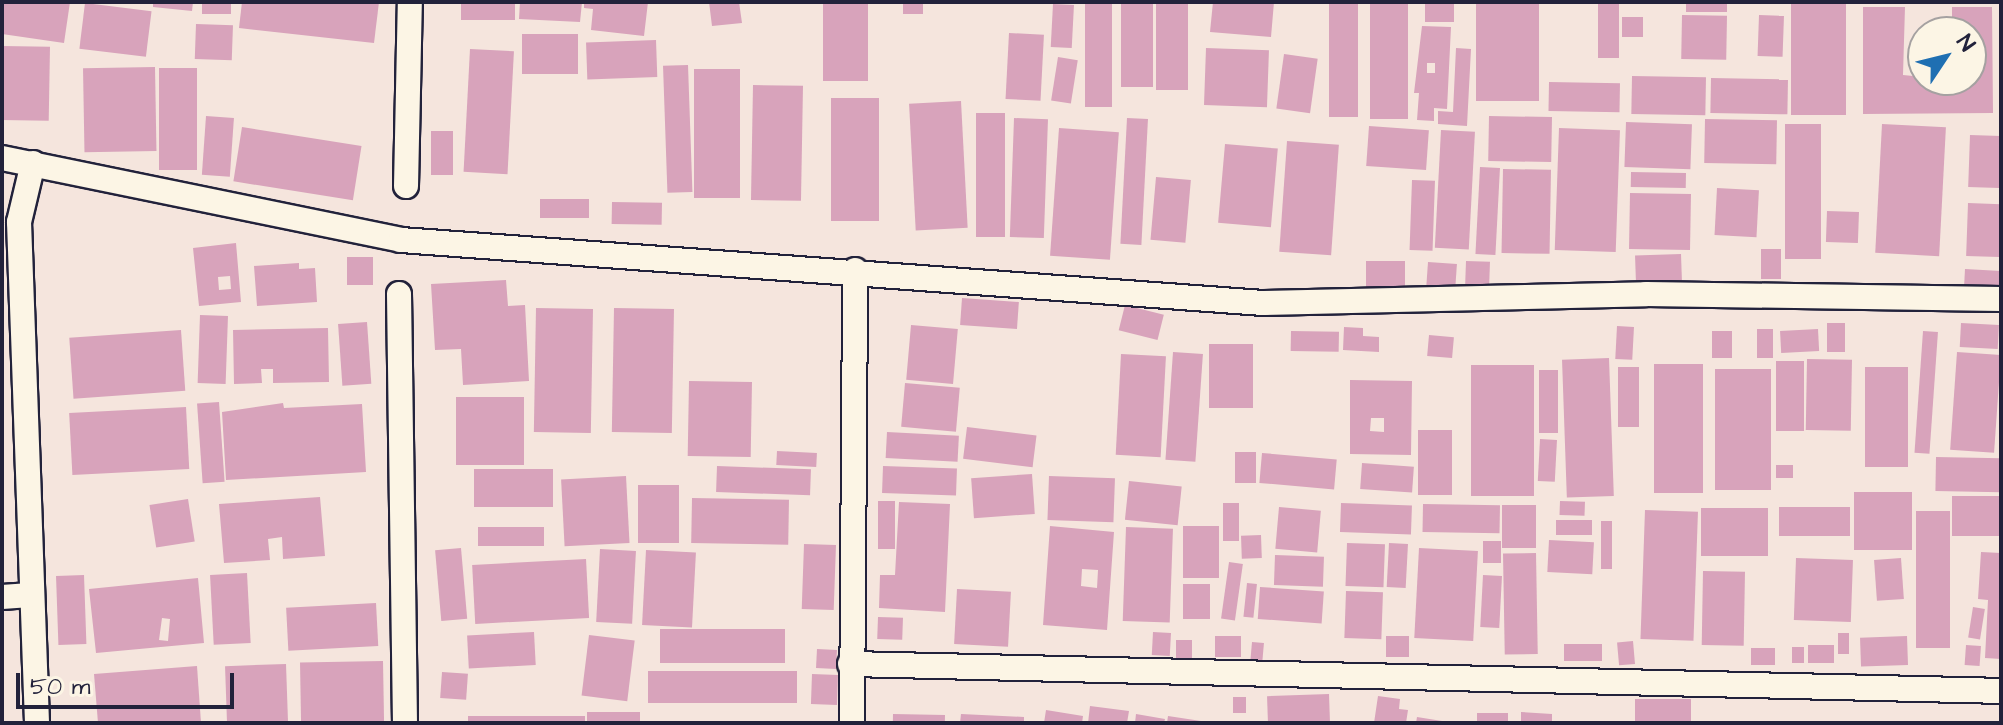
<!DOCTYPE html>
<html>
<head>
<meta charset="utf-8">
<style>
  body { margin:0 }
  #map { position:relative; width:2003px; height:725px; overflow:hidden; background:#f5e5dd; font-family:"Architects Daughter",sans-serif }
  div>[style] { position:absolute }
  .building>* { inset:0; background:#d8a3bb; transform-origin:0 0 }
  .roads { filter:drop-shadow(2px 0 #22223b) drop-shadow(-2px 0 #22223b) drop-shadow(0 2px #22223b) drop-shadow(0 -2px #22223b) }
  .minor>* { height:24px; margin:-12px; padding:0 12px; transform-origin:12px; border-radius:12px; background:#fcf5e5 }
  span { translate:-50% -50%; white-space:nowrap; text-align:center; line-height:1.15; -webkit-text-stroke:7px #fcf5e5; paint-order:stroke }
  .frame { position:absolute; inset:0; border:4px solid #22223b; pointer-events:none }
  .north { position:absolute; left:1907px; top:16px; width:80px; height:80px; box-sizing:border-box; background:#fcf5e5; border:2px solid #a5a1a1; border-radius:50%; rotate:55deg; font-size:22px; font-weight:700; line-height:32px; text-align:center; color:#22223b }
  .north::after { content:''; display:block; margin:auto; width:28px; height:36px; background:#1f6fb2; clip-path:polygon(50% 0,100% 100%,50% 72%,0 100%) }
  .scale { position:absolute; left:16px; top:673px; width:218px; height:36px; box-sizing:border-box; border:4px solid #22223b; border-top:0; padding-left:10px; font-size:24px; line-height:28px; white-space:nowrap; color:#22223b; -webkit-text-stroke:6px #fcf5e5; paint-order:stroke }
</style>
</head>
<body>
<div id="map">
  <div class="building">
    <div style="clip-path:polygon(2px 2px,70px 2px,64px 43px,2px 34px)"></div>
    <div style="clip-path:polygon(153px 2px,193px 2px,192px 11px,153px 7px)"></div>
    <div style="left:202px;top:2px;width:29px;height:12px"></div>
    <div style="clip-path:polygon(242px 2px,379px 2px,374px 43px,239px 28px)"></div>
    <div style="left:461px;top:2px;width:54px;height:18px"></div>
    <div style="clip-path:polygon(520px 2px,582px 2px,580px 22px,519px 19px)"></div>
    <div style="clip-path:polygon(584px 2px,648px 2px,644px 36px,591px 30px,593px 9px,584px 8px)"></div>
    <div style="clip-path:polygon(709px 2px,739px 2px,742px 23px,712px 26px)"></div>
    <div style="left:823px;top:2px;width:45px;height:79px"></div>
    <div style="left:903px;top:2px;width:20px;height:12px"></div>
    <div style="left:1085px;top:2px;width:27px;height:105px"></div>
    <div style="left:1121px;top:2px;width:32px;height:85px"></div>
    <div style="left:1156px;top:2px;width:32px;height:88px"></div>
    <div style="clip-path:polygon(1213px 2px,1274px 2px,1271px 37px,1210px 32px)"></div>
    <div style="left:1329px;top:2px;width:29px;height:115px"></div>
    <div style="left:1370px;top:2px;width:38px;height:117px"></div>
    <div style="left:1425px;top:2px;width:29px;height:20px"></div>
    <div style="left:1476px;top:2px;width:63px;height:99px"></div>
    <div style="left:1598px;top:2px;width:21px;height:56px"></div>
    <div style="left:1686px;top:2px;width:41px;height:10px"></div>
    <div style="left:1791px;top:2px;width:55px;height:113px"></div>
    <div style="left:85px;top:3px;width:67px;height:46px;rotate:7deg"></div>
    <div style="left:1053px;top:4px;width:21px;height:43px;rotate:3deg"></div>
    <div style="clip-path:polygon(1863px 7px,1905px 7px,1903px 75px,1913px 76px,1913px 64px,1923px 64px,1923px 80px,1971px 80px,1971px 32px,1952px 32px,1952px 7px,1992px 7px,1993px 113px,1863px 114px)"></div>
    <div style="left:1682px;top:15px;width:45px;height:44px;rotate:1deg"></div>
    <div style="left:1759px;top:15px;width:25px;height:41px;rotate:2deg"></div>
    <div style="left:1622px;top:17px;width:21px;height:20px"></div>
    <div style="left:196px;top:24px;width:37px;height:35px;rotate:2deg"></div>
    <div style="clip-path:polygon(evenodd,1422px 26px,1451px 27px,1447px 109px,1434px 108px,1434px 121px,1417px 120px,1419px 93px,1414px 93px,1422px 26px,1427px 63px,1435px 63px,1435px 73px,1427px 73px,1427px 63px)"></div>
    <div style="left:1009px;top:33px;width:35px;height:66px;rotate:3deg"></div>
    <div style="left:522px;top:34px;width:56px;height:40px"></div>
    <div style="left:656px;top:40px;width:37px;height:70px;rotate:88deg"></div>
    <div style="left:2px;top:46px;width:48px;height:74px;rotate:1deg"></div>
    <div style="left:1206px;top:48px;width:63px;height:57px;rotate:2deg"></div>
    <div style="clip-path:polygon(1456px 48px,1471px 49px,1467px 126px,1438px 124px,1438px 111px,1453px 112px)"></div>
    <div style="left:470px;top:49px;width:44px;height:123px;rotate:3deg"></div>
    <div style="left:1284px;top:54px;width:34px;height:55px;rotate:8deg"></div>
    <div style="left:1058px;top:57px;width:20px;height:44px;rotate:9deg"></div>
    <div style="left:688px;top:65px;width:127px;height:25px;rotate:88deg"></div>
    <div style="left:155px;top:67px;width:84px;height:72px;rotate:89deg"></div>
    <div style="left:159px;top:68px;width:38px;height:102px"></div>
    <div style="left:694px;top:69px;width:46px;height:129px"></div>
    <div style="left:1632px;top:76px;width:74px;height:38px;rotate:1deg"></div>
    <div style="left:1711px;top:78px;width:77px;height:35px;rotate:1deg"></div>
    <div style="left:1549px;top:82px;width:71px;height:29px;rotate:1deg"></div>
    <div style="left:753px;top:85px;width:50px;height:115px;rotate:1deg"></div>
    <div style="left:831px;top:98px;width:48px;height:123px"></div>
    <div style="left:961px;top:101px;width:127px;height:52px;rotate:87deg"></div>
    <div style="left:976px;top:113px;width:29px;height:124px"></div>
    <div style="left:206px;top:116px;width:28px;height:59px;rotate:4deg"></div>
    <div style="left:1489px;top:116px;width:63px;height:45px;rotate:1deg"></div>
    <div style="left:1014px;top:118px;width:34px;height:119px;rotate:2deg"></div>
    <div style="left:1127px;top:118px;width:21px;height:126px;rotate:3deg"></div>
    <div style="left:1705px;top:119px;width:72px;height:44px;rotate:1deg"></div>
    <div style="left:1626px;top:122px;width:66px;height:45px;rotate:2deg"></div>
    <div style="left:1785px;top:124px;width:36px;height:135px"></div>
    <div style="left:1882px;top:124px;width:64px;height:129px;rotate:3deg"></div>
    <div style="left:1369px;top:126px;width:60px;height:40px;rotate:4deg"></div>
    <div style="left:242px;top:127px;width:121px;height:55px;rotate:9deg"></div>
    <div style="left:1059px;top:128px;width:60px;height:128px;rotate:4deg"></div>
    <div style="left:1559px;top:128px;width:61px;height:122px;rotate:2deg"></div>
    <div style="left:1441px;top:130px;width:34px;height:118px;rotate:3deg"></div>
    <div style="left:431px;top:131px;width:22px;height:44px"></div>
    <div style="left:1970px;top:135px;width:31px;height:52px;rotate:2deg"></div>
    <div style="left:1287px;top:141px;width:52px;height:111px;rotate:4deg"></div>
    <div style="left:1225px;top:144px;width:53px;height:79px;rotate:5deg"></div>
    <div style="left:1480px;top:167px;width:20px;height:87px;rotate:3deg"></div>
    <div style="left:1503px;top:169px;width:48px;height:84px;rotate:1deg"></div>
    <div style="left:1631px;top:172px;width:55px;height:15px;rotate:1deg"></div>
    <div style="left:1156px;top:177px;width:35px;height:63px;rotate:5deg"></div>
    <div style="left:1412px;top:180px;width:23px;height:70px;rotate:2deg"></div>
    <div style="left:1717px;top:188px;width:42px;height:47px;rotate:3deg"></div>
    <div style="left:1630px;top:193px;width:61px;height:56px;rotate:1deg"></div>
    <div style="left:540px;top:199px;width:49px;height:19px"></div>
    <div style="left:612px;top:202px;width:50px;height:22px;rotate:1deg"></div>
    <div style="left:1968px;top:203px;width:33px;height:53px;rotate:2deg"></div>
    <div style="left:1827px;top:211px;width:32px;height:31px;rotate:2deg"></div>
    <div style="clip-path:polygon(evenodd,236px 243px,241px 302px,199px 306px,193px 248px,236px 243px,230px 276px,231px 289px,219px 290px,218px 277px,230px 276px)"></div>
    <div style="left:1761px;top:249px;width:20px;height:30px"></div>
    <div style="left:1681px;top:254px;width:26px;height:46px;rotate:88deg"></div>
    <div style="left:347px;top:257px;width:26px;height:28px"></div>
    <div style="left:1405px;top:261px;width:26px;height:39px;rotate:90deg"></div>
    <div style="left:1466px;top:261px;width:24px;height:26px;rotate:2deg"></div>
    <div style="left:1428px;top:262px;width:29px;height:24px;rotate:4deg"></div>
    <div style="clip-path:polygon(299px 263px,299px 269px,315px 268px,317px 302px,257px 306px,254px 266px)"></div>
    <div style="left:1965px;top:269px;width:36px;height:19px;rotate:3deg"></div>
    <div style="clip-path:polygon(506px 280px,508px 306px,525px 305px,529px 381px,463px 385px,461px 349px,435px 350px,431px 284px)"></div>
    <div style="left:962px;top:298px;width:57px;height:27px;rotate:4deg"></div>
    <div style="left:1125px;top:305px;width:40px;height:26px;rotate:14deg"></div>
    <div style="left:536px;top:308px;width:57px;height:124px;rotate:1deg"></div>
    <div style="left:614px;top:308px;width:60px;height:124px;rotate:1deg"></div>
    <div style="left:200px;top:315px;width:28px;height:68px;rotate:2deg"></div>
    <div style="left:367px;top:322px;width:62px;height:29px;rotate:86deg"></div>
    <div style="left:1827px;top:323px;width:18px;height:29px"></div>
    <div style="left:1961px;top:323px;width:38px;height:24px;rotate:3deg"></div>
    <div style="left:911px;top:325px;width:47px;height:55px;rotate:5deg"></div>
    <div style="left:1617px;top:326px;width:17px;height:33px;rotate:3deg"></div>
    <div style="clip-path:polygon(1344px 327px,1363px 328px,1363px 336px,1379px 337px,1379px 352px,1343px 350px)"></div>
    <div style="clip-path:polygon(328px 328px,329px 382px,273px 383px,273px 369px,261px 369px,262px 383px,234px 384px,233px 330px)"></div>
    <div style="left:1757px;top:329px;width:16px;height:29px"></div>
    <div style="left:1818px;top:329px;width:22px;height:38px;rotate:87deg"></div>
    <div style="left:181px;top:330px;width:61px;height:112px;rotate:86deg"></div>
    <div style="left:1291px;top:331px;width:48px;height:20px;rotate:1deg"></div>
    <div style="left:1712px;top:331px;width:20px;height:27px"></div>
    <div style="left:1923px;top:331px;width:15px;height:122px;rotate:4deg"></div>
    <div style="left:1429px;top:335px;width:25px;height:21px;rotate:5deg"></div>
    <div style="left:1253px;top:344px;width:64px;height:44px;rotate:90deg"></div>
    <div style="left:1173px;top:352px;width:30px;height:108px;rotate:4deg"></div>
    <div style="left:1957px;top:352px;width:44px;height:98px;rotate:4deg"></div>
    <div style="left:1121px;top:354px;width:45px;height:101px;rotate:3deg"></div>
    <div style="left:1609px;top:358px;width:138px;height:47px;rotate:88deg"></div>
    <div style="left:1807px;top:359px;width:45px;height:71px;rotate:1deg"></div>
    <div style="left:1776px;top:361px;width:28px;height:70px"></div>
    <div style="left:1654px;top:364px;width:49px;height:129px"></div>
    <div style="left:1471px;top:365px;width:63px;height:131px"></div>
    <div style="left:1618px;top:367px;width:21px;height:60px"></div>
    <div style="left:1865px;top:367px;width:43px;height:100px"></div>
    <div style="left:1715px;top:369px;width:56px;height:121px"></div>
    <div style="left:1539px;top:370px;width:19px;height:63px"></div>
    <div style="clip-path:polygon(evenodd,1350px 380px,1412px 381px,1411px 455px,1350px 454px,1350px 380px,1371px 418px,1384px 418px,1384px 432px,1370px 431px,1371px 418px)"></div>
    <div style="left:689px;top:381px;width:63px;height:75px;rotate:1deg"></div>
    <div style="left:905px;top:383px;width:55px;height:44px;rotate:5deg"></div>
    <div style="left:456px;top:397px;width:68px;height:68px"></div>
    <div style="left:219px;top:402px;width:80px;height:22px;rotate:86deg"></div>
    <div style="clip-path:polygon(283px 403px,284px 408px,362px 404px,366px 472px,226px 480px,222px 412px)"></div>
    <div style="left:186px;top:407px;width:62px;height:117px;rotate:87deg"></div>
    <div style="left:967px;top:427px;width:70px;height:32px;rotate:7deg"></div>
    <div style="left:1418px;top:430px;width:34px;height:65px"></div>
    <div style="left:887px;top:432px;width:72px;height:26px;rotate:3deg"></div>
    <div style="left:1540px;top:439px;width:17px;height:42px;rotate:3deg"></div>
    <div style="left:777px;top:451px;width:40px;height:14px;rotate:3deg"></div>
    <div style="left:1235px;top:452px;width:21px;height:31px"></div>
    <div style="left:1262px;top:453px;width:75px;height:30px;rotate:5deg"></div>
    <div style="left:1936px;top:457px;width:65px;height:34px;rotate:1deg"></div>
    <div style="left:1362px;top:463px;width:52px;height:26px;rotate:4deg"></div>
    <div style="left:1776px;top:465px;width:17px;height:13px"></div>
    <div style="left:717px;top:466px;width:94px;height:26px;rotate:2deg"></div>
    <div style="left:883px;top:466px;width:74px;height:27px;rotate:2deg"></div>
    <div style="left:474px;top:469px;width:79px;height:38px"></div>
    <div style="left:1032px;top:474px;width:40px;height:61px;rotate:86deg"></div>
    <div style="left:626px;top:476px;width:67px;height:65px;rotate:87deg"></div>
    <div style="left:1049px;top:476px;width:66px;height:44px;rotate:2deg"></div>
    <div style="left:1129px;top:481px;width:53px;height:39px;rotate:6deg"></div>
    <div style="left:638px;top:485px;width:41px;height:58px"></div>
    <div style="left:1854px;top:492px;width:58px;height:58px"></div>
    <div style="left:2001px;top:496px;width:40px;height:49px;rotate:90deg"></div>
    <div style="clip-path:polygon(320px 497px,325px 556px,283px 559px,282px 537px,268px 539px,270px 560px,224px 563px,219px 504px)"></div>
    <div style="left:692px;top:498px;width:97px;height:45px;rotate:1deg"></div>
    <div style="left:188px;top:499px;width:43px;height:39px;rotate:81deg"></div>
    <div style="left:878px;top:501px;width:17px;height:48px"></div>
    <div style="left:1560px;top:501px;width:25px;height:14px;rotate:2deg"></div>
    <div style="clip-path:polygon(899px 502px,950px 504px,945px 612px,879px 608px,880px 575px,895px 575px)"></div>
    <div style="left:1223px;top:503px;width:16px;height:38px"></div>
    <div style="left:1341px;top:503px;width:71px;height:29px;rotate:2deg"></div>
    <div style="left:1423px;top:504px;width:77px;height:28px;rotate:1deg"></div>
    <div style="left:1502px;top:505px;width:34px;height:43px"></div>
    <div style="left:1279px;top:507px;width:42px;height:42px;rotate:5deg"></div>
    <div style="left:1779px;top:507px;width:71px;height:29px"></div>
    <div style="left:1701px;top:508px;width:67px;height:48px"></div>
    <div style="left:1645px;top:510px;width:53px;height:129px;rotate:2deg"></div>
    <div style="left:1916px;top:511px;width:34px;height:137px"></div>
    <div style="left:1592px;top:520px;width:15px;height:36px;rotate:90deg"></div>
    <div style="left:1601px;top:521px;width:11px;height:48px"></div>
    <div style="clip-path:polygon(evenodd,1050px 526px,1114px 532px,1107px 630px,1043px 625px,1050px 526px,1082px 569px,1098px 570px,1097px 588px,1081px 586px,1082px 569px)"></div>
    <div style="left:1183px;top:526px;width:36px;height:52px"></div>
    <div style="left:478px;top:527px;width:66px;height:19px"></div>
    <div style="left:1126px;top:527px;width:47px;height:94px;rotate:2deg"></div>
    <div style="left:1261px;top:535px;width:23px;height:20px;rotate:88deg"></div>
    <div style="left:1549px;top:540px;width:45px;height:32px;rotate:3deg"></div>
    <div style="left:1483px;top:541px;width:18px;height:22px"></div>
    <div style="left:1347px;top:543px;width:38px;height:43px;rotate:2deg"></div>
    <div style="left:1389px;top:543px;width:19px;height:44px;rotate:3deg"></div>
    <div style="left:804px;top:544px;width:32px;height:65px;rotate:2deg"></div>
    <div style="left:461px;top:548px;width:71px;height:26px;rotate:85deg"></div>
    <div style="left:1419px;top:548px;width:59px;height:90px;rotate:3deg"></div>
    <div style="left:600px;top:549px;width:36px;height:73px;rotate:3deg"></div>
    <div style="left:646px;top:550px;width:50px;height:75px;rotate:3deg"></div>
    <div style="clip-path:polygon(1981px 552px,2001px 553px,2001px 659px,1985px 658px,1988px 600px,1978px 599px)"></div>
    <div style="left:1536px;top:553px;width:101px;height:33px;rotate:89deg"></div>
    <div style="left:1275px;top:555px;width:49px;height:30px;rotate:2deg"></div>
    <div style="left:1796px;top:558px;width:57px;height:62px;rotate:2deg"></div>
    <div style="left:1901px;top:558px;width:41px;height:27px;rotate:86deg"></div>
    <div style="left:586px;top:559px;width:59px;height:114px;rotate:87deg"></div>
    <div style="left:1229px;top:562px;width:14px;height:57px;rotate:8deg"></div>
    <div style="left:1703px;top:571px;width:42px;height:74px;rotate:1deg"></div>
    <div style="left:247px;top:573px;width:70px;height:37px;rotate:87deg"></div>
    <div style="left:84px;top:575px;width:69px;height:28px;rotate:88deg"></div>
    <div style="left:1483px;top:575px;width:19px;height:52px;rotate:3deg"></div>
    <div style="clip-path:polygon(evenodd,198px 578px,204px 643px,96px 653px,89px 589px,198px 578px,162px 618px,170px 619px,168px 641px,159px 640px,162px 618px)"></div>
    <div style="left:1247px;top:583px;width:10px;height:34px;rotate:6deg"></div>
    <div style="left:1183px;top:584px;width:27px;height:35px"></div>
    <div style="left:1260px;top:587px;width:64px;height:32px;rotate:4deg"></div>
    <div style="left:957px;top:589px;width:54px;height:55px;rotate:3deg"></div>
    <div style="left:1346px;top:591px;width:37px;height:47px;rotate:2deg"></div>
    <div style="left:376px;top:603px;width:43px;height:90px;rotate:87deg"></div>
    <div style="left:1973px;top:607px;width:12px;height:31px;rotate:9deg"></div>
    <div style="left:878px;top:617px;width:25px;height:22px;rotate:2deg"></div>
    <div style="left:660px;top:629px;width:125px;height:34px"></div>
    <div style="left:534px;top:632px;width:33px;height:67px;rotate:87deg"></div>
    <div style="left:1153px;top:632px;width:18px;height:23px;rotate:3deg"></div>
    <div style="left:1849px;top:633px;width:21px;height:11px;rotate:90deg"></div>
    <div style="left:589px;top:635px;width:46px;height:61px;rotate:7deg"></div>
    <div style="left:1215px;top:636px;width:26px;height:21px"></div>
    <div style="left:1386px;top:636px;width:23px;height:21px"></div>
    <div style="left:1907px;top:636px;width:29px;height:47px;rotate:88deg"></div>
    <div style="left:1176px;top:640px;width:16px;height:18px"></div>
    <div style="left:1633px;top:641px;width:23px;height:16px;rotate:85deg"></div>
    <div style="left:1252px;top:642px;width:12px;height:18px;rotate:5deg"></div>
    <div style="left:1564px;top:644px;width:38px;height:17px"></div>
    <div style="left:1808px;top:645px;width:26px;height:18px"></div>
    <div style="left:1966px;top:645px;width:15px;height:20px;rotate:4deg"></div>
    <div style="left:1792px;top:647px;width:12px;height:16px"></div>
    <div style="left:1775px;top:648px;width:17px;height:24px;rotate:90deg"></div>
    <div style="left:817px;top:649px;width:20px;height:19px;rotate:3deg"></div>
    <div style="left:383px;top:661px;width:61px;height:83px;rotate:89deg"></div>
    <div style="left:286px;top:664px;width:58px;height:61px;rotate:88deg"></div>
    <div style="clip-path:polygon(197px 666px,201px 723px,98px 723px,94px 674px)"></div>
    <div style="left:648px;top:671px;width:149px;height:32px"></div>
    <div style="left:442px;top:672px;width:26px;height:26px;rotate:4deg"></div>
    <div style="left:812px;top:674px;width:26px;height:30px;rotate:2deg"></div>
    <div style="left:1329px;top:694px;width:27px;height:62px;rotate:88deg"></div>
    <div style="clip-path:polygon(1378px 696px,1400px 699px,1399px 709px,1408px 710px,1406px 723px,1374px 723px)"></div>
    <div style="left:1233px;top:697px;width:13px;height:16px"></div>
    <div style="left:1635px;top:699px;width:56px;height:23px"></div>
    <div style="clip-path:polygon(1090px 706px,1129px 711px,1127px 723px,1088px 723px)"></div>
    <div style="clip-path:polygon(1046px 710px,1083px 716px,1082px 723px,1044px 723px)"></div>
    <div style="left:640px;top:712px;width:11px;height:53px;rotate:90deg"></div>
    <div style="clip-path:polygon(1521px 712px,1552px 714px,1552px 723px,1521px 723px)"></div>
    <div style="left:1477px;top:713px;width:31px;height:10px"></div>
    <div style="left:893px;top:714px;width:52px;height:9px;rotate:1deg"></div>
    <div style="clip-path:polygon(961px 714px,1024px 717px,1024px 723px,960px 723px)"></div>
    <div style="clip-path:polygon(1136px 714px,1165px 719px,1164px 723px,1135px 723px)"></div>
    <div style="left:468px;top:716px;width:117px;height:7px"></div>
    <div style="clip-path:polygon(1168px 716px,1201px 721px,1201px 723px,1167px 723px)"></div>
    <div style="clip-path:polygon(1417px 717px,1442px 721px,1442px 723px,1416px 723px)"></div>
  </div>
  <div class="roads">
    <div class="minor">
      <div style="left:2px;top:158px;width:407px;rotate:11.6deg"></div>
      <div style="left:401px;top:240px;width:865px;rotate:4.18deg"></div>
      <div style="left:1264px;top:303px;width:382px;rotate:-1.3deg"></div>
      <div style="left:1646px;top:294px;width:355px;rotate:0.8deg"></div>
      <div style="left:33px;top:163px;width:61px;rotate:103.3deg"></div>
      <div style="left:19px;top:222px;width:501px;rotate:87.94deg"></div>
      <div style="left:406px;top:186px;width:184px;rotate:-88.8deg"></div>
      <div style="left:399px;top:294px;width:429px;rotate:89.2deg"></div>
      <div style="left:2px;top:597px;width:28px;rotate:-4deg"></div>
      <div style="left:850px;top:664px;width:1151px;rotate:1.34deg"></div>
      <div style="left:852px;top:723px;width:453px;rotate:-89.6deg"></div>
    </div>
  </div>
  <div class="frame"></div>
  <div class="north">N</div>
  <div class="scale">50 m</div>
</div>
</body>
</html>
